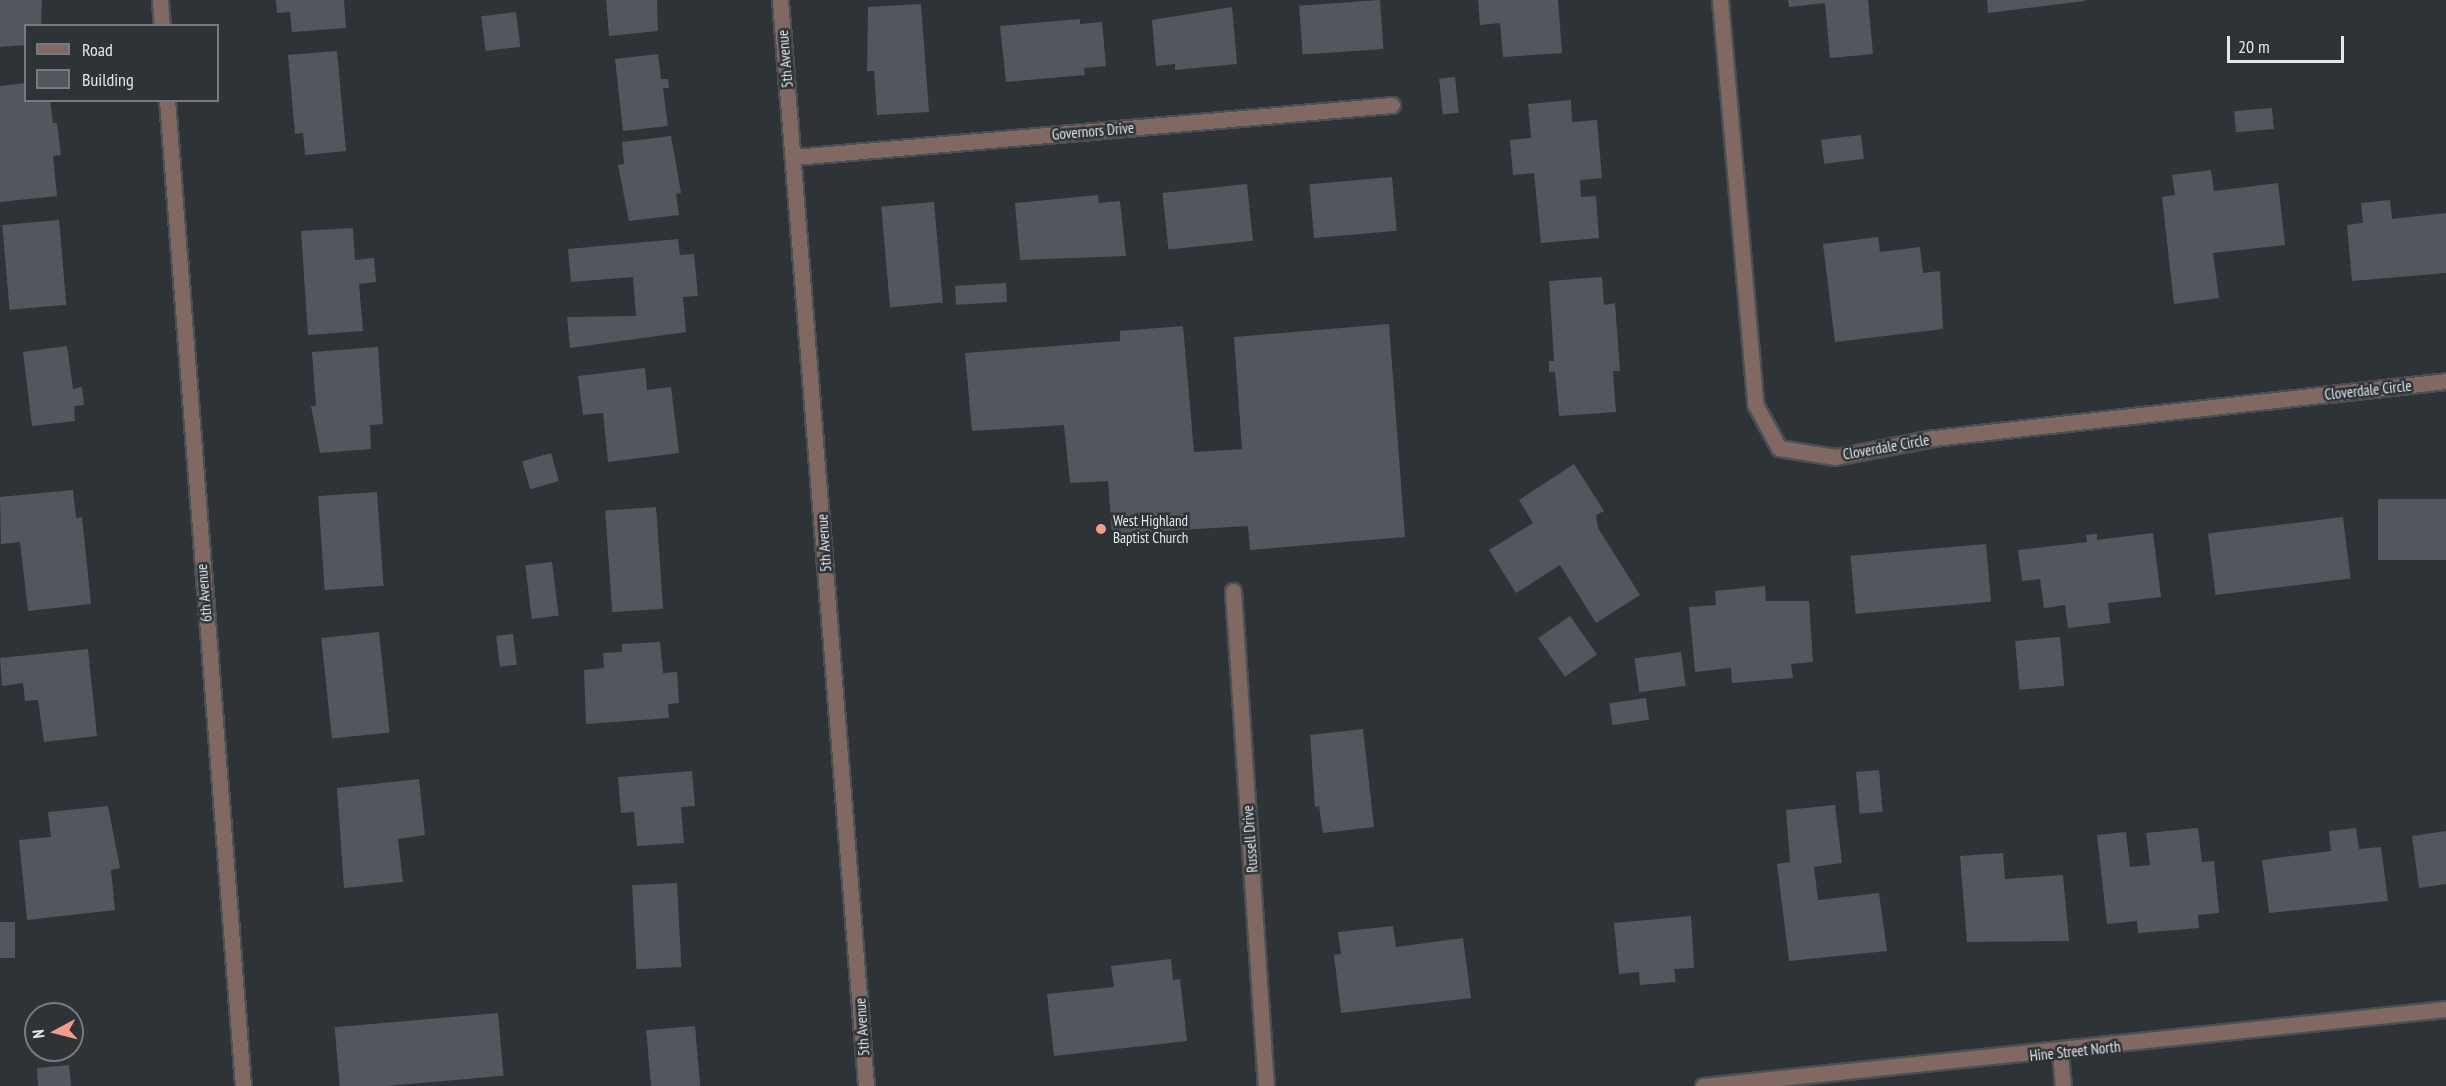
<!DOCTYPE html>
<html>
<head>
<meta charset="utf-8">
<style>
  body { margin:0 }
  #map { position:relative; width:2446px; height:1086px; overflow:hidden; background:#2e3338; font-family:"PT Sans Narrow",sans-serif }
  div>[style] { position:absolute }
  .building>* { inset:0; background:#52575d; transform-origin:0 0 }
  .roads { filter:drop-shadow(2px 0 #4b5054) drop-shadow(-2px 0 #4b5054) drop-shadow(0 2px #4b5054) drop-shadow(0 -2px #4b5054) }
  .minor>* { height:15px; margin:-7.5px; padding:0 7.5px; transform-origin:7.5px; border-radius:7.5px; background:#826863 }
  .tertiary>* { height:15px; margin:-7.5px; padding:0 7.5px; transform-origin:7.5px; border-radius:7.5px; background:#826863 }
  .dots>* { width:16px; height:16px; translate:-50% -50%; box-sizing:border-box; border:3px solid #2e3338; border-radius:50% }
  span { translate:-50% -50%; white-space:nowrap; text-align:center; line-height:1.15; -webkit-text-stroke:5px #2e3338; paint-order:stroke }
  .street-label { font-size:15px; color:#e3e7ea }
  .poi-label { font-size:15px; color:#e3e7ea }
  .left { translate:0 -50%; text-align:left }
  .legend { position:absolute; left:24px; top:24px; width:195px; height:78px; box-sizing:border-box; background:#2e3338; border:2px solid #767b7f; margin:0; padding:8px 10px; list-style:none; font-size:18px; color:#e3e7ea }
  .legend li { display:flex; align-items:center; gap:12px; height:30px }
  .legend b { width:30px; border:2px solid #767b7f }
  .north { position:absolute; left:24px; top:1002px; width:60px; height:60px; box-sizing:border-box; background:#2e3338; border:2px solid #767b7f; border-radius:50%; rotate:263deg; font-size:16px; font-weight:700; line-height:24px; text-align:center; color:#e3e7ea }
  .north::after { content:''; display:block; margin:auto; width:21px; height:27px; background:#f49d8c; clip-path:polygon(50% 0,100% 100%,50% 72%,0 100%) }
  .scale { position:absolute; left:2227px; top:36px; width:117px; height:27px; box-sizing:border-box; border:3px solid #e3e7ea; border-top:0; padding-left:8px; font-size:18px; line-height:21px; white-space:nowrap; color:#e3e7ea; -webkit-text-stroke:4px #2e3338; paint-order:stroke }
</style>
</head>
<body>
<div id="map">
  <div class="building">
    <div style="clip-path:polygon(0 0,42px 0,41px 26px,26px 26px,26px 45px,0 47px)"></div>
    <div style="clip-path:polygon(276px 0,344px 0,346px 28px,292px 32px,290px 12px,277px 13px)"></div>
    <div style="clip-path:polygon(606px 0,657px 0,658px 31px,609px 36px)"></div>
    <div style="left:1380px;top:0;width:49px;height:81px;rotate:86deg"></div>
    <div style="clip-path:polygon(1478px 0,1558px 0,1562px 53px,1503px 57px,1500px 23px,1480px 25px)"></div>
    <div style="clip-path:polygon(1788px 0,1868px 0,1873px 54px,1830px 58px,1825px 3px,1789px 7px)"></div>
    <div style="clip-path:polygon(1987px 0,2085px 0,2085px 1px,1988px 13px)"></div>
    <div style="clip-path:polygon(921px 4px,929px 112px,877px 115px,874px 71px,867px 71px,868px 7px)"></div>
    <div style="clip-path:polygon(1232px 7px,1237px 64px,1175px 70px,1175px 64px,1156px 66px,1152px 20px)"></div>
    <div style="left:516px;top:12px;width:35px;height:35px;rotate:83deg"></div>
    <div style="clip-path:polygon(1080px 19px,1080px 24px,1102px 22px,1106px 66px,1084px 68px,1085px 75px,1006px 82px,1000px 26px)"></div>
    <div style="clip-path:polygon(337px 51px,346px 151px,305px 155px,303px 133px,295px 134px,288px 55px)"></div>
    <div style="clip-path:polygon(658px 54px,661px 79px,668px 79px,669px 88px,663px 88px,668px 126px,623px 131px,615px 59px)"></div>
    <div style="left:1455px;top:77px;width:36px;height:16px;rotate:84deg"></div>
    <div style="clip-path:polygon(26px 83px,26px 100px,50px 100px,53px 123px,57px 123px,61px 155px,53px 156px,57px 196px,0 202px,0 86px)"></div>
    <div style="clip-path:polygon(1571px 100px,1572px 122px,1597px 120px,1602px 178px,1580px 180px,1581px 197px,1596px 196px,1599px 238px,1541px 243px,1534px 173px,1513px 175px,1510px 140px,1531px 138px,1528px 104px)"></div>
    <div style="left:2272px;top:108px;width:21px;height:38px;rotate:85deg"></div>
    <div style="left:1861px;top:135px;width:24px;height:40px;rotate:83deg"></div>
    <div style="clip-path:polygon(671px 136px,681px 193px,676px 194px,679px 215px,629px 221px,618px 165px,624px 164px,622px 142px)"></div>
    <div style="clip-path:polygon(2211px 170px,2214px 191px,2278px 183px,2285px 245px,2213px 253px,2219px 298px,2174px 304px,2162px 197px,2175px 195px,2172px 175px)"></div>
    <div style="left:1392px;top:177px;width:54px;height:83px;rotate:85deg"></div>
    <div style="left:1247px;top:184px;width:57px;height:85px;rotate:84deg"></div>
    <div style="clip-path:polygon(1098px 195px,1099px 203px,1120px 201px,1126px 256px,1020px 260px,1015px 203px)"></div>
    <div style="clip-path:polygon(2390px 200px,2392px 219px,2446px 213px,2446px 273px,2352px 281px,2347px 225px,2363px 223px,2361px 203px)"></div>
    <div style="left:934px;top:202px;width:101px;height:53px;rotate:85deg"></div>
    <div style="left:59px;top:220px;width:85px;height:57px;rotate:85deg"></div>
    <div style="clip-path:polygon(353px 228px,355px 260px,374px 258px,376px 282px,359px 284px,363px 331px,308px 335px,301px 231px)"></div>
    <div style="clip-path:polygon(1878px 237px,1880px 252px,1920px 247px,1923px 273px,1940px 271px,1943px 329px,1835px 342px,1823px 244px)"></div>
    <div style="clip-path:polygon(678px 239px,680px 255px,694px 254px,698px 296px,683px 297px,686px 332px,570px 348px,567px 317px,636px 316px,633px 277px,571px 282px,568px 249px)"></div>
    <div style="clip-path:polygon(1602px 277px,1604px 305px,1615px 303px,1620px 371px,1613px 371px,1616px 412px,1559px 416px,1555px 372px,1549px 372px,1549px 361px,1554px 361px,1549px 281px)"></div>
    <div style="left:1006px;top:283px;width:19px;height:51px;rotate:87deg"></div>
    <div style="clip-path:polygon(1389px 324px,1405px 537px,1250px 550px,1248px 526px,1112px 534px,1108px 481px,1070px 483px,1064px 425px,972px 431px,965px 353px,1120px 341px,1120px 331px,1183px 326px,1194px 452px,1242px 449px,1234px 337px)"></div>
    <div style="clip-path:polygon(67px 346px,73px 389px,82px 387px,84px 405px,74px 406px,75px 421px,32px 426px,23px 352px)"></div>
    <div style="clip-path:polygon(378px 347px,383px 424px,370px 425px,371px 449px,320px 453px,311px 406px,316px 406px,312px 352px)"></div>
    <div style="clip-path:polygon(645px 368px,647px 390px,671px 387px,679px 453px,608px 462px,603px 413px,583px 415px,578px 376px)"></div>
    <div style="left:551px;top:453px;width:29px;height:30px;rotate:74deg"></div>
    <div style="clip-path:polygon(1574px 464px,1604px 511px,1596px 515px,1598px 528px,1640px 595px,1596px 623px,1560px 565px,1516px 593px,1489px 550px,1533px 523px,1519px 500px)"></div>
    <div style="clip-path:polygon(73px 490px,76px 518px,82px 517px,91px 604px,28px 611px,20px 542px,1px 544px,0 497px)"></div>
    <div style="left:377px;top:492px;width:94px;height:59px;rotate:86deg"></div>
    <div style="left:2446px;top:499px;width:61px;height:68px;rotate:90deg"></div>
    <div style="left:656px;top:507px;width:102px;height:51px;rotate:86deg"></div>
    <div style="left:2343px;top:517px;width:62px;height:136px;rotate:83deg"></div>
    <div style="clip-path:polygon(2153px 533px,2161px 597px,2108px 603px,2110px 623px,2068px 628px,2065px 605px,2044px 608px,2040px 579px,2022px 581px,2018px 550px,2087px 542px,2086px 535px,2097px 534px,2097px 540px)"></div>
    <div style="left:1986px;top:544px;width:58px;height:136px;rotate:85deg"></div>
    <div style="left:552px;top:562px;width:54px;height:27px;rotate:83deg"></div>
    <div style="clip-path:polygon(1765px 586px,1766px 601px,1809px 601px,1813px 662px,1791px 664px,1793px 678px,1732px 683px,1731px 668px,1695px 672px,1689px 607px,1716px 605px,1715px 591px)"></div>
    <div style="left:1570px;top:616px;width:47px;height:39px;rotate:55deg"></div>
    <div style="left:379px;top:632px;width:101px;height:58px;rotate:84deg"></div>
    <div style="left:513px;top:634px;width:31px;height:17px;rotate:83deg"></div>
    <div style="left:2060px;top:637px;width:49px;height:45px;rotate:85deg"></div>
    <div style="clip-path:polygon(660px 642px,663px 673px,677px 672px,679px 703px,668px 704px,669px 718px,586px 724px,584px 670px,604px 668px,603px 653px,622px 652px,622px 644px)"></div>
    <div style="clip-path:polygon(88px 649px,97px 736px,44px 742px,38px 700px,25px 701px,23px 683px,2px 686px,0 658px)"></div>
    <div style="left:1681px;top:652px;width:34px;height:47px;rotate:82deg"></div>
    <div style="left:1646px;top:698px;width:22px;height:37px;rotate:82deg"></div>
    <div style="clip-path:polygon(1363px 729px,1374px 827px,1323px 833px,1319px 806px,1315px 807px,1310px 735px)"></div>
    <div style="left:1879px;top:770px;width:42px;height:23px;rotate:85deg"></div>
    <div style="clip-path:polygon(692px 771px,695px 806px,681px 807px,684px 843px,637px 846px,634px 812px,621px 813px,618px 777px)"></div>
    <div style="clip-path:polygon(419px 779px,425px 835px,398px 839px,403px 882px,344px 888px,337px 788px)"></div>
    <div style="clip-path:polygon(1835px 805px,1842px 863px,1814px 867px,1818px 900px,1879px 893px,1887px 951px,1789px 961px,1777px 864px,1790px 862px,1786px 810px)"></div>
    <div style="clip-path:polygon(108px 806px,120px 868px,111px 870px,115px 910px,27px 920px,19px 840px,51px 837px,48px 812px)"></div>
    <div style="clip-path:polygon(2198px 828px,2202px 862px,2214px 861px,2219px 913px,2198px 915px,2199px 928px,2138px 933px,2137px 921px,2107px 924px,2097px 835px,2126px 832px,2130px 867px,2150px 865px,2146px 833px)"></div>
    <div style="clip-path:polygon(2356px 828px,2359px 849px,2381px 847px,2388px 901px,2269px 913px,2262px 860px,2331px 851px,2329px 831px)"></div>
    <div style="clip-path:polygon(2446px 831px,2446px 884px,2419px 888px,2412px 836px)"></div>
    <div style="clip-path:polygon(2003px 853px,2005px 879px,2063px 875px,2069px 941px,1967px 942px,1960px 856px)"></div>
    <div style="left:677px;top:883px;width:84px;height:45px;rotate:87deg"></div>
    <div style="clip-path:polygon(1691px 916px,1694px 968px,1674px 969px,1676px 982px,1640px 985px,1639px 972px,1619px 974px,1614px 923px)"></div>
    <div style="left:15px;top:922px;width:36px;height:15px;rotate:90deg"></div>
    <div style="clip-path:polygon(1393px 926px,1396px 947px,1463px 938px,1471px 998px,1341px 1013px,1334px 955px,1341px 954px,1338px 932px)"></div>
    <div style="clip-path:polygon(1171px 959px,1173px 980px,1180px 979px,1187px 1041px,1054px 1056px,1047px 994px,1114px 987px,1111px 966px)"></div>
    <div style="left:498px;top:1013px;width:63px;height:164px;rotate:85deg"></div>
    <div style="left:695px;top:1026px;width:60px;height:49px;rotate:85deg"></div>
    <div style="clip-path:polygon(69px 1065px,71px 1086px,38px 1086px,37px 1068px)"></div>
  </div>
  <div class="roads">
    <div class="minor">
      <div style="left:160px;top:0;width:26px;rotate:86deg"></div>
      <div style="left:1720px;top:0;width:406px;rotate:85deg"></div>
      <div style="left:1755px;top:404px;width:50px;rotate:61.4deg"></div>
      <div style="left:1779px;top:448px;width:57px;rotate:9.1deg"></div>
      <div style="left:1835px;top:457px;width:101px;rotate:-10.9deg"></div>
      <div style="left:1934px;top:438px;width:515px;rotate:-6.35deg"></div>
      <div style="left:167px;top:100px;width:989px;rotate:85.59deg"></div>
      <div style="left:794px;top:157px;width:600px;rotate:-4.97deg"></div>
      <div style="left:1233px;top:591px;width:496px;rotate:86.2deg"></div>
      <div style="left:2060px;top:1053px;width:33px;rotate:85deg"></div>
    </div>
    <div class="tertiary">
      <div style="left:780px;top:0;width:1089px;rotate:85.47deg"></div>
      <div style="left:1703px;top:1086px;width:747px;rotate:-5.92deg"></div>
    </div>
  </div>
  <div class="dots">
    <div style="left:1101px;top:529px;background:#f49d8c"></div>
  </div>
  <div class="street-label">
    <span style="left:785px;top:59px;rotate:-95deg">5th Avenue</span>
    <span style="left:1093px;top:131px;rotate:-5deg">Governors Drive</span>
    <span style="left:2368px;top:390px;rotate:-6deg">Cloverdale Circle</span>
    <span style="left:1886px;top:447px;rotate:-10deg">Cloverdale Circle</span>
    <span style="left:824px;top:543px;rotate:-94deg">5th Avenue</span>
    <span style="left:204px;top:593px;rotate:-95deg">6th Avenue</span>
    <span style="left:1250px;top:839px;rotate:-94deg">Russell Drive</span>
    <span style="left:862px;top:1027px;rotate:-94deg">5th Avenue</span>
    <span style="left:2075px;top:1051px;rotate:-6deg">Hine Street North</span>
  </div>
  <div class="poi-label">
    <span class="left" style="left:1113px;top:529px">West Highland<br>Baptist Church</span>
  </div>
  <ul class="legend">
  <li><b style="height:8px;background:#826863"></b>Road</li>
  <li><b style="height:16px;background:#52575d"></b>Building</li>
  </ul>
  <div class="north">N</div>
  <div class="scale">20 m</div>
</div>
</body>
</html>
